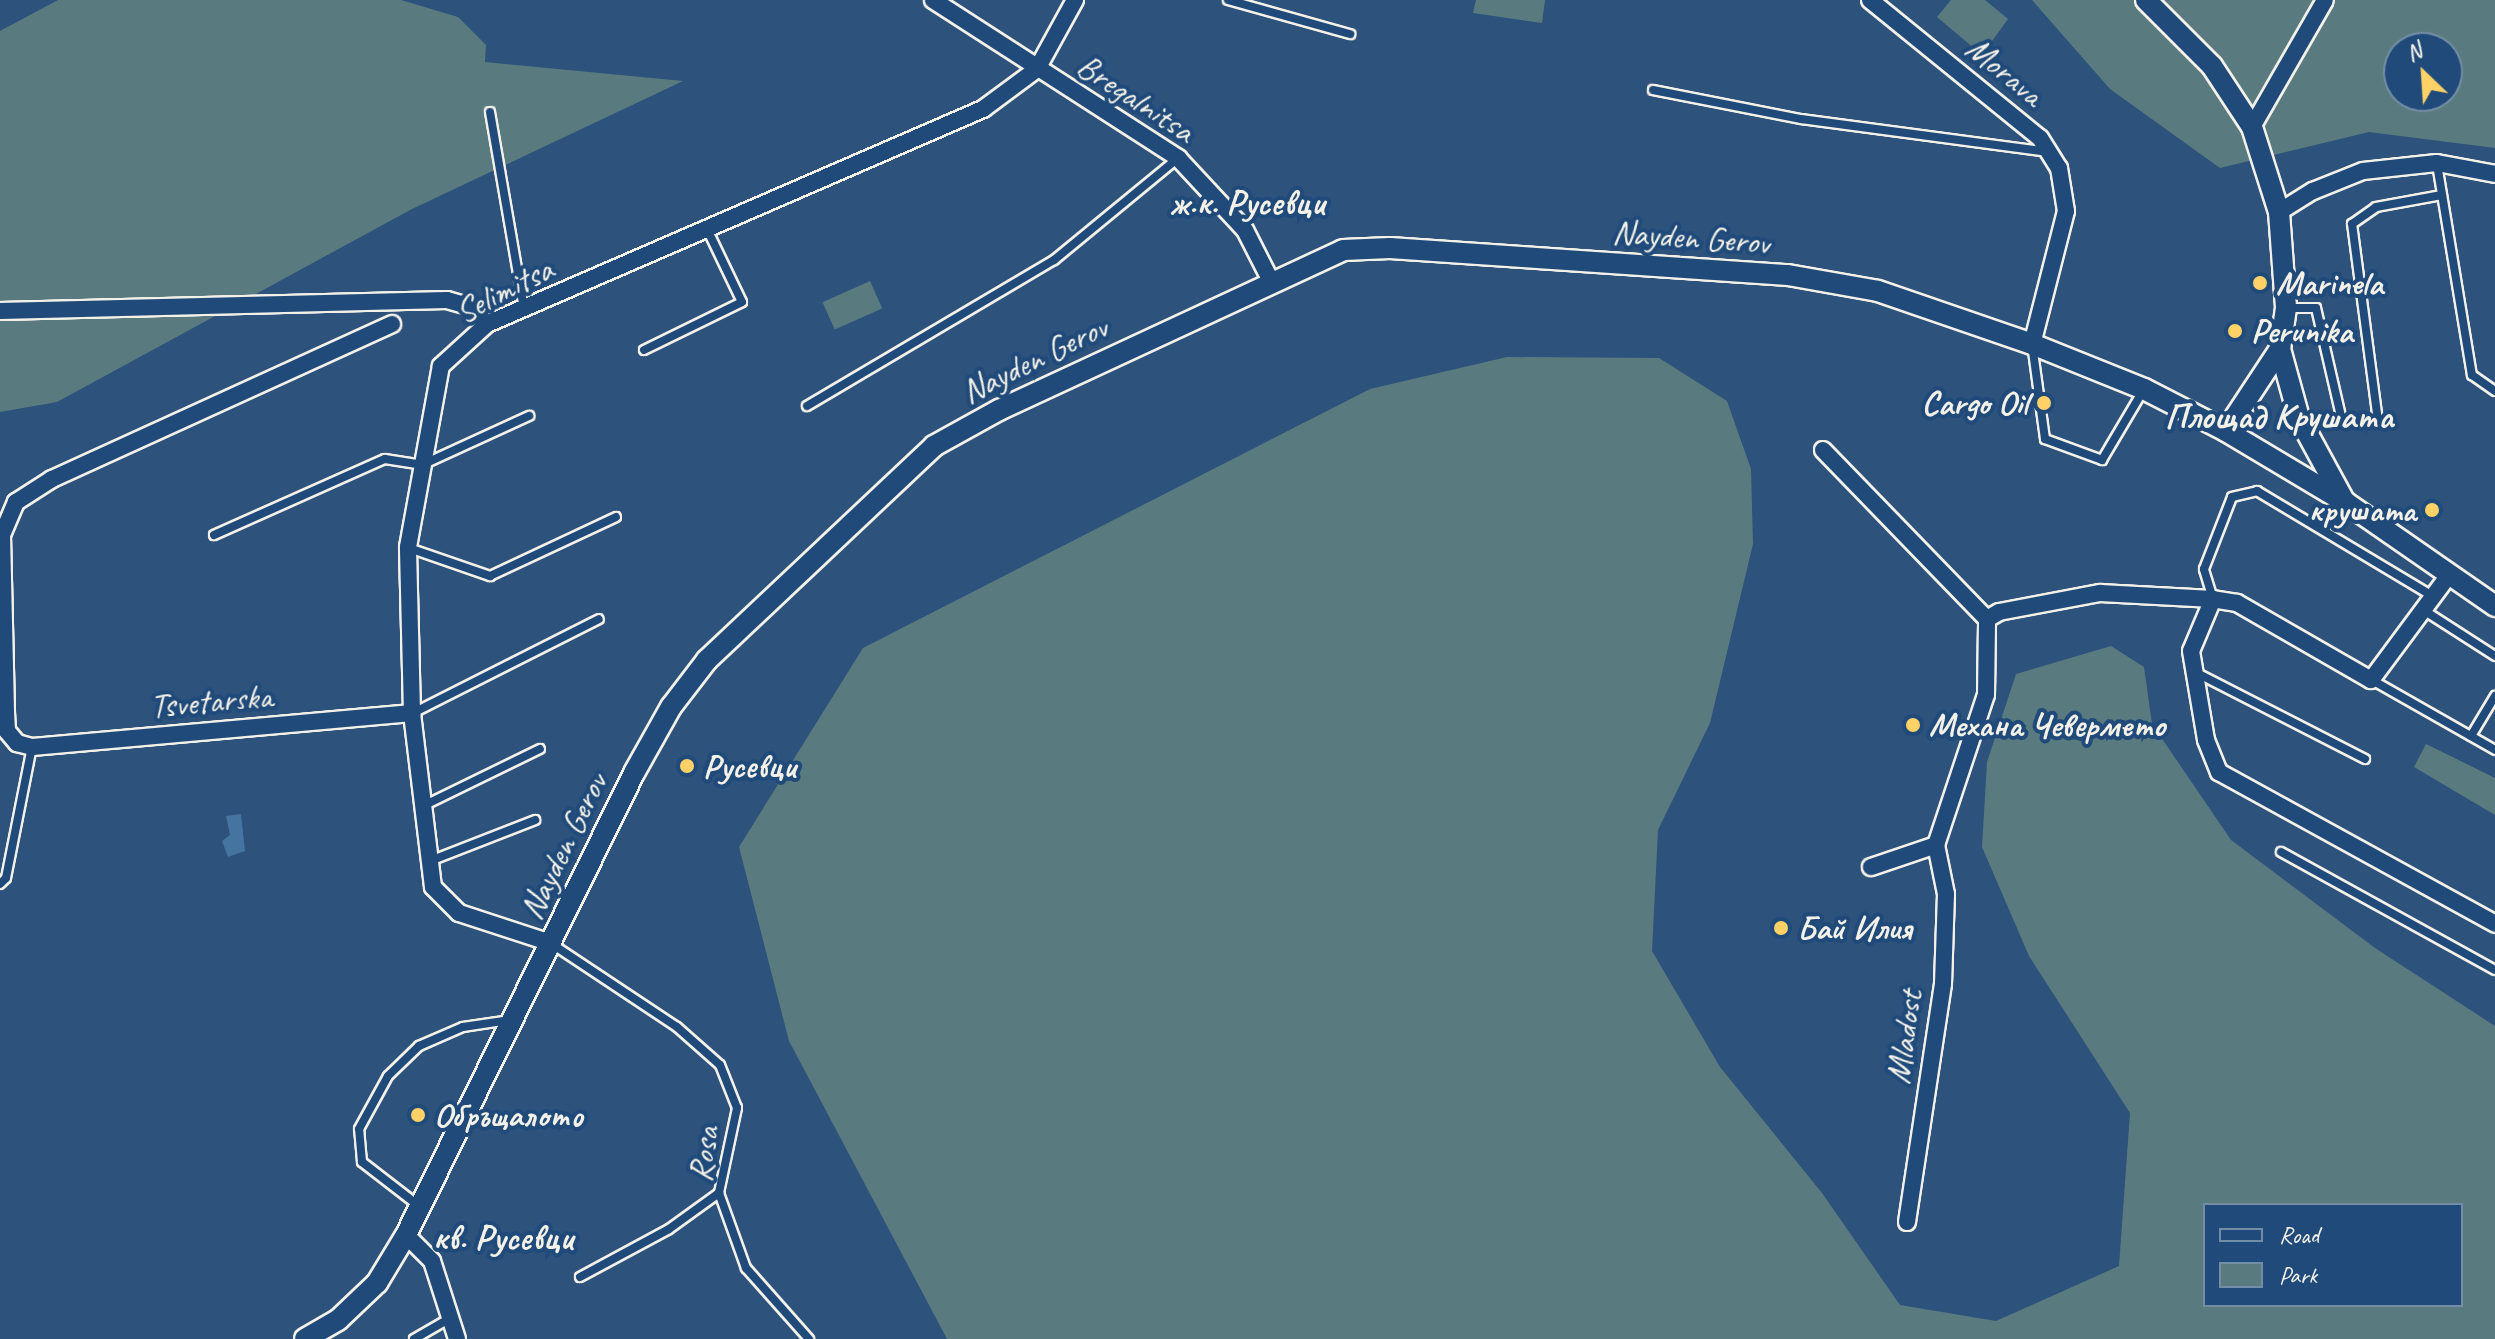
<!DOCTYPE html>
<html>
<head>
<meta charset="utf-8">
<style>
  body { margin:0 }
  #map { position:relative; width:2495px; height:1339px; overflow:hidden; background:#2d527c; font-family:Caveat,sans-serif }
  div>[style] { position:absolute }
  .green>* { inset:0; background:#597b7f; transform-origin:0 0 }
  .water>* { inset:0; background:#4574a1 }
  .roads { filter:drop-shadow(2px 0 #f4f1e8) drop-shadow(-2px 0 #f4f1e8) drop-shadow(0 2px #f4f1e8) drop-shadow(0 -2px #f4f1e8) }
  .service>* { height:8px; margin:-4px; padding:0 4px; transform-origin:4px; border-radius:4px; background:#1f4a7a }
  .minor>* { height:16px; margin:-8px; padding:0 8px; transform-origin:8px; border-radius:8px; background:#1f4a7a }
  .tertiary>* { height:20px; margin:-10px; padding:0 10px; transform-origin:10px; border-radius:10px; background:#1f4a7a }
  .dots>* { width:22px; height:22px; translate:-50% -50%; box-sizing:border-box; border:4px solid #1f4a7a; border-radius:50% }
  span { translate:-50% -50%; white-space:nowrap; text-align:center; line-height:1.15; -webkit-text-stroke:8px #1f4a7a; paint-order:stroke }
  .street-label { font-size:34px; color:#f4f1e8 }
  .poi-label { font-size:34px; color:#f4f1e8; font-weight:700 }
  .left { translate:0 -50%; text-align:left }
  .right { translate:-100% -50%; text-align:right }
  .neighbourhood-label { font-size:36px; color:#f4f1e8; font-weight:700 }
  .legend { position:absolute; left:2203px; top:1203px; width:260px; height:104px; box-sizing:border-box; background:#1f4a7a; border:2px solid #748da6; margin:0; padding:10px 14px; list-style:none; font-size:24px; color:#f4f1e8 }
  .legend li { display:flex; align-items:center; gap:16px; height:40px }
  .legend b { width:40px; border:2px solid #748da6 }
  .north { position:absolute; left:2383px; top:32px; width:80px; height:80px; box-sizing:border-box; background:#1f4a7a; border:2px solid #748da6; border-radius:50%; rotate:335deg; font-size:22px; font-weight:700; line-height:32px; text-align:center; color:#f4f1e8 }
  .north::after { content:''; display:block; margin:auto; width:28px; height:36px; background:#ffd166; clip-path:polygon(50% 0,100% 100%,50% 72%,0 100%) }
</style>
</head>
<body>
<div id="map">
  <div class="green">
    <div style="clip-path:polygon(58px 0,401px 0,458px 17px,486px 45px,485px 62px,683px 81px,412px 209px,57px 402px,0 412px,0 31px)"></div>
    <div style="clip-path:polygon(1476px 0,1545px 0,1542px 23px,1473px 13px)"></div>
    <div style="clip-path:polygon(1951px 0,1985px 0,2008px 19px,1982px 55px,1937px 17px)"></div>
    <div style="clip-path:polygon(evenodd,2032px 0,2495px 0,2495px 148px,2369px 132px,2220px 168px,2110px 89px,2032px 0,2399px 48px,2447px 48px,2447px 96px,2399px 96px,2399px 48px)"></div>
    <div style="left:870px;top:281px;width:30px;height:52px;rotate:66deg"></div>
    <div style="clip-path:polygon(evenodd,1507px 357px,1659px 358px,1727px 401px,1751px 469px,1753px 544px,1710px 723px,1658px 830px,1652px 951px,1720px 1067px,1822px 1193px,1900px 1305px,1996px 1321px,2119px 1266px,2130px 1113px,2029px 956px,1982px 847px,1987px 762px,2016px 674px,2111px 646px,2144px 667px,2152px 724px,2231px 840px,2375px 948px,2495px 1026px,2495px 1339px,947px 1339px,789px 1041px,739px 847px,863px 648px,1370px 389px,1507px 357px,2205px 1205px,2461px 1205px,2461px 1305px,2205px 1305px,2205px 1205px)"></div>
    <div style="clip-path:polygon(2426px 744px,2495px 778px,2495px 815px,2414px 767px)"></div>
  </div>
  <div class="water">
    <div style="clip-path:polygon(241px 814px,245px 851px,228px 857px,222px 841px,230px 835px,226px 816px)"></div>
  </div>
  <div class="roads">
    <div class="service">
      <div style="left:1228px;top:0;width:127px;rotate:15.6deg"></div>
      <div style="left:1653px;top:90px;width:151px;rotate:11.1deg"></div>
      <div style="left:1801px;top:119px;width:248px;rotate:7.6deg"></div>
      <div style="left:490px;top:112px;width:199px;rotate:80.2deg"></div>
      <div style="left:2437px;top:164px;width:214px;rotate:80.6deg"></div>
      <div style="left:2472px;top:375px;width:28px;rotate:35deg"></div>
      <div style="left:2287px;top:308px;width:29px"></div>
      <div style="left:2316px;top:308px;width:111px;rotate:77deg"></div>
      <div style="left:2032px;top:344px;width:96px;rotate:82.2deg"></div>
      <div style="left:2045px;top:439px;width:61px;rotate:20.2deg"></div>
      <div style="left:2102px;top:460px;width:82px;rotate:-59.4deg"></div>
      <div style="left:644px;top:350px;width:109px;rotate:-26.1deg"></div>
      <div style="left:742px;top:302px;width:79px;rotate:-115.6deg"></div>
      <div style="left:807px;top:406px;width:287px;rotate:-30.6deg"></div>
      <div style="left:1054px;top:260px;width:161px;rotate:-39.4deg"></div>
      <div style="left:2378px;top:421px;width:199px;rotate:-97.5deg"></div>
      <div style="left:2352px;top:224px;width:29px;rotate:-35deg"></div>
      <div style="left:2376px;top:207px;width:67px;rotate:-10.3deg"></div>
      <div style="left:214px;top:535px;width:187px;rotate:-24deg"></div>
      <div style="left:385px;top:459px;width:37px;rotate:9deg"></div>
      <div style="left:422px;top:465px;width:118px;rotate:-24.6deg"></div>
      <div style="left:409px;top:548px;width:86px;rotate:19.1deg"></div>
      <div style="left:490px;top:576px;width:139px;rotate:-25.1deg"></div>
      <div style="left:2213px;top:599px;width:31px;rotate:-107deg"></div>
      <div style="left:2204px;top:569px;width:77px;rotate:-68.7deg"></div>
      <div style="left:2232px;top:497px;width:26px;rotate:-13deg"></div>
      <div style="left:2257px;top:491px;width:206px;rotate:30.9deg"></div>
      <div style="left:2425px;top:611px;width:83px;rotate:32.7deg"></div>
      <div style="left:2195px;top:672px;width:191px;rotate:27.1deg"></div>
      <div style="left:2372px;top:680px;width:142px;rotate:29.6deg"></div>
      <div style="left:413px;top:713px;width:208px;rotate:-26.8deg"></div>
      <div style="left:2471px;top:736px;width:47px;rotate:-59deg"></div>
      <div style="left:423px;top:806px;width:130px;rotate:-26deg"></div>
      <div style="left:2281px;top:852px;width:244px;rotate:28.9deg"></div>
      <div style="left:430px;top:861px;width:113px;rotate:-21.3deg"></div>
      <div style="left:0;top:884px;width:8px;rotate:-45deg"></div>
      <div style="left:6px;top:878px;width:134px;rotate:-78.8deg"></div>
      <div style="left:552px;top:944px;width:150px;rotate:33.6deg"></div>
      <div style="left:677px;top:1027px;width:57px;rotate:41.5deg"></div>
      <div style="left:720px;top:1065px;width:46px;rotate:68.4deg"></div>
      <div style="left:737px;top:1108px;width:87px;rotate:102deg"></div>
      <div style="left:719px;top:1193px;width:80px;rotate:70.2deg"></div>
      <div style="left:746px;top:1268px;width:95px;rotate:48.4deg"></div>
      <div style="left:419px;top:1206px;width:72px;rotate:-142.3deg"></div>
      <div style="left:362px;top:1162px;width:33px;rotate:-95deg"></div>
      <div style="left:359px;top:1129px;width:60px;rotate:-61.3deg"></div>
      <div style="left:388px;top:1076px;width:43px;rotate:-44.1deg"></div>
      <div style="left:419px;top:1046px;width:48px;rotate:-23.4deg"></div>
      <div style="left:463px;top:1027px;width:48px;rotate:-8.5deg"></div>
      <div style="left:580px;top:1277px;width:101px;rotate:-28.3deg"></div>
      <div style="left:669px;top:1229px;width:62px;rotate:-35.8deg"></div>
      <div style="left:414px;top:1339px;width:39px;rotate:-30deg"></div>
    </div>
    <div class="minor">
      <div style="left:933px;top:0;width:292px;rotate:32.8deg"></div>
      <div style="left:1178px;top:158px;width:98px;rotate:47.1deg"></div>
      <div style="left:1245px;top:230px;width:57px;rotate:63deg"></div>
      <div style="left:1870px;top:0;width:219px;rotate:39.1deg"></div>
      <div style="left:2040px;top:138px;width:36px;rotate:58deg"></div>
      <div style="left:2059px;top:168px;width:44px;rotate:80.8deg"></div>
      <div style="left:2066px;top:211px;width:137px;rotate:104.3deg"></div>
      <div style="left:2252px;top:127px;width:146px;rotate:-60.1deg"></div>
      <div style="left:2279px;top:212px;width:40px;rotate:-32deg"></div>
      <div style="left:2313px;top:191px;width:54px;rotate:-21.8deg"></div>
      <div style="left:2363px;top:171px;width:74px;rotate:-6.2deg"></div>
      <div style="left:2437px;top:163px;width:59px;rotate:10.7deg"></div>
      <div style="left:0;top:311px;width:447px;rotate:-1.4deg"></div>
      <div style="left:447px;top:300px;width:25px;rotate:16deg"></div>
      <div style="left:471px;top:307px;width:23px;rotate:47deg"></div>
      <div style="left:392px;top:324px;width:374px;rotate:155.5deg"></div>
      <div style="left:52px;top:479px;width:43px;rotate:147.4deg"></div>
      <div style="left:16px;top:502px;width:36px;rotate:113deg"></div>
      <div style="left:2px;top:535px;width:177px;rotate:88.7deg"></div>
      <div style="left:6px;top:712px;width:19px;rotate:87deg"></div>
      <div style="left:7px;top:731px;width:16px;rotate:50deg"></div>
      <div style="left:17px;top:743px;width:16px;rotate:15deg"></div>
      <div style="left:32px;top:747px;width:382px;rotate:-5.1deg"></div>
      <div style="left:1823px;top:450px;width:235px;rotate:45.9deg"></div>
      <div style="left:2449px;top:575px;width:131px;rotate:126.6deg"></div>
      <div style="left:2371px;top:680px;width:155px;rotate:-150.1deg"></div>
      <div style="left:2237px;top:603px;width:24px;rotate:-171deg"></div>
      <div style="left:2213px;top:599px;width:56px;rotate:112.9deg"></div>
      <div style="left:2191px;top:651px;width:90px;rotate:80.4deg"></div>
      <div style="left:2206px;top:740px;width:35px;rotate:68deg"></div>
      <div style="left:2219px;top:772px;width:315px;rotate:28.8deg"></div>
      <div style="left:1987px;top:619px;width:14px;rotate:-30deg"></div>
      <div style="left:1999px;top:612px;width:103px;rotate:-10.7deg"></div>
      <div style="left:2100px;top:593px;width:113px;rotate:3deg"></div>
      <div style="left:1871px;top:867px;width:69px;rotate:-18.7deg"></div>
      <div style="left:551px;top:943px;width:97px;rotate:-161.9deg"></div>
      <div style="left:459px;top:913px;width:37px;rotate:-135deg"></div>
      <div style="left:433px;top:887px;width:175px;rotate:-96.9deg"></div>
      <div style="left:412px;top:713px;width:166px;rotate:-91.4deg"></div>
      <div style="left:408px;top:547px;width:184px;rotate:-79.7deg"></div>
      <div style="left:441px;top:366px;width:62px;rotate:-42.4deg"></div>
      <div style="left:487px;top:324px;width:541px;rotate:-23.44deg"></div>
      <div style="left:983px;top:109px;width:67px;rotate:-36.5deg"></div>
      <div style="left:1037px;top:69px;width:79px;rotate:-61.2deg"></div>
      <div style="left:1907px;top:1222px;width:241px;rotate:-81.4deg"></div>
      <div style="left:1943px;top:984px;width:90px;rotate:-88.1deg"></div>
      <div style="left:1946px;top:894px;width:50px;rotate:-101.5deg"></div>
      <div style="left:1936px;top:845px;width:158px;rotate:-71.6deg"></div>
      <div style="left:1986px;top:695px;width:76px;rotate:-89.2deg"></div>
      <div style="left:406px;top:1235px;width:37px;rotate:45deg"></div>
      <div style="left:432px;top:1261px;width:82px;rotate:72.2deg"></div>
    </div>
    <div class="tertiary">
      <div style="left:2146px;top:0;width:93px;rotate:45deg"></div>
      <div style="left:2212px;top:66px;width:73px;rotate:56.7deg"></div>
      <div style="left:2252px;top:127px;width:89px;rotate:72.4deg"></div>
      <div style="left:2279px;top:212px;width:96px;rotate:85.8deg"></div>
      <div style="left:2286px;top:308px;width:41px;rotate:98.3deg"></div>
      <div style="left:2280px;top:349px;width:98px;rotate:123.4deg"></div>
      <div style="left:2280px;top:349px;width:72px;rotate:74.6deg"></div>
      <div style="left:2299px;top:418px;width:92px;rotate:61.5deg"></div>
      <div style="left:305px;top:1339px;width:38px;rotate:-30deg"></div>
      <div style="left:338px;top:1320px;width:54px;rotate:-43.5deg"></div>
      <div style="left:377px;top:1283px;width:56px;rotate:-58.9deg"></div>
      <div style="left:406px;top:1235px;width:515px;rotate:-63.73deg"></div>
      <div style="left:634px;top:773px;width:76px;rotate:-60.7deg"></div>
      <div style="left:671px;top:707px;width:59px;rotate:-52.5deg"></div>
      <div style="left:707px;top:660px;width:312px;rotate:-43.3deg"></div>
      <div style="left:934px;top:446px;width:74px;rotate:-29deg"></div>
      <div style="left:999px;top:410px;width:379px;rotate:-24.9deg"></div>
      <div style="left:1343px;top:250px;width:47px;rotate:-2.4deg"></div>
      <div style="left:1390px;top:248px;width:399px;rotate:3.9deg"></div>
      <div style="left:1788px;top:275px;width:91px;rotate:10.1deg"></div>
      <div style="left:1878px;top:291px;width:163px;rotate:19deg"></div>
      <div style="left:2032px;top:344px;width:121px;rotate:21.9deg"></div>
      <div style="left:2144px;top:389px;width:92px;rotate:27.1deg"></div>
      <div style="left:2226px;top:431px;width:139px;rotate:30.8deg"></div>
      <div style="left:2345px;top:502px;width:183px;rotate:34.7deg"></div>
    </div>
  </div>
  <div class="dots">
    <div style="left:2260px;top:283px;background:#ffd166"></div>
    <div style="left:2235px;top:331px;background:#ffd166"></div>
    <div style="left:2044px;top:403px;background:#ffd166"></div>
    <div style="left:2432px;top:510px;background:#ffd166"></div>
    <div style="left:1913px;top:725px;background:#ffd166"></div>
    <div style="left:687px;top:766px;background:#ffd166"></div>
    <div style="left:1781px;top:928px;background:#ffd166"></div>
    <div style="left:418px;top:1115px;background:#ffd166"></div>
  </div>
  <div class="street-label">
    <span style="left:2005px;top:71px;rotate:39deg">Morava</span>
    <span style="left:1136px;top:98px;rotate:33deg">Bregalnitsa</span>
    <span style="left:1691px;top:237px;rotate:4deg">Nayden Gerov</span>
    <span style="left:504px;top:290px;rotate:-27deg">Selimitsa</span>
    <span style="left:1034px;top:359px;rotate:-26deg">Nayden Gerov</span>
    <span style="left:211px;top:701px;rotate:-5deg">Tsvetarska</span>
    <span style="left:563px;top:846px;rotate:-64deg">Nayden Gerov</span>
    <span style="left:1904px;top:1037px;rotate:-82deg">Mladost</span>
    <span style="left:703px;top:1154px;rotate:-81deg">Rosa</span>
  </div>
  <div class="poi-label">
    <span class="left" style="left:2276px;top:283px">Marinela</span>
    <span class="left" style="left:2251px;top:331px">Perunika</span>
    <span class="right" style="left:2028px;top:403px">Cargo Oil</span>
    <span class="right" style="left:2416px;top:510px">крушата</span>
    <span class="left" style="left:1929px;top:725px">Механа Чевермето</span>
    <span class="left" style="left:703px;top:766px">Русевци</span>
    <span class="left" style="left:1797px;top:928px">Бай Илия</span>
    <span class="left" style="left:434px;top:1115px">Обръщалото</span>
  </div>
  <div class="neighbourhood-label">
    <span style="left:1247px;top:203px">ж.к. Русевци</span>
    <span style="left:2279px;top:417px">Площад Крушата</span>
    <span style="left:503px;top:1238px">кв. Русевци</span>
  </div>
  <ul class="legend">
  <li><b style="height:10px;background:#1f4a7a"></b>Road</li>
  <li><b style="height:22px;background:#597b7f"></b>Park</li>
  </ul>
  <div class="north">N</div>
</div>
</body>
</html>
